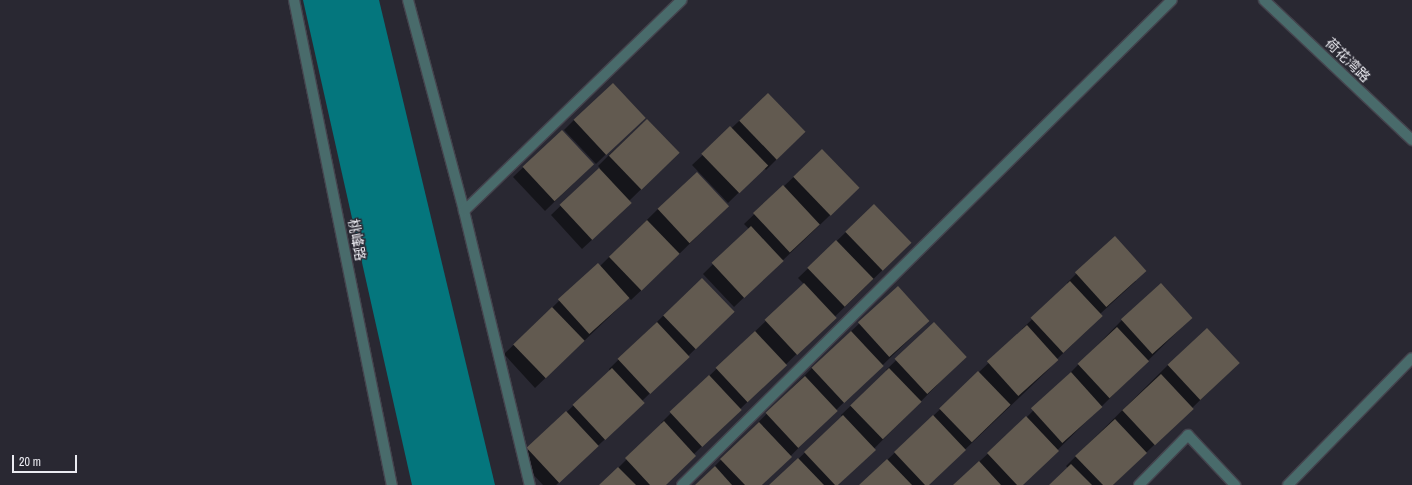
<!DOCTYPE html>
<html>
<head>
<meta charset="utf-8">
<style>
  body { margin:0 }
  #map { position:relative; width:1412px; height:485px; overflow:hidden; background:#292832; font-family:"Archivo Narrow","Noto Sans SC",sans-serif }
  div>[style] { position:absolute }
  .water>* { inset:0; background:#04767d }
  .shadow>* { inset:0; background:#0007 }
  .building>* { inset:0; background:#625a50; transform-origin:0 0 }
  .roads { filter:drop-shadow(1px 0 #44434d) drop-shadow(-1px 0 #44434d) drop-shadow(0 1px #44434d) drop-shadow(0 -1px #44434d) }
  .minor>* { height:10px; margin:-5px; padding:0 5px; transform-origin:5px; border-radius:5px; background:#496b6b }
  span { translate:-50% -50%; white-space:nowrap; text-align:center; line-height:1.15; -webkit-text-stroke:3px #292832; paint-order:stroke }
  .street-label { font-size:14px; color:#ebebf1 }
  .scale { position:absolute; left:12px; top:455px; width:65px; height:18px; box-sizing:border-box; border:2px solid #ebebf1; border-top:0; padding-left:5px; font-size:12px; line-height:14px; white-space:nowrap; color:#ebebf1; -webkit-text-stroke:3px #292832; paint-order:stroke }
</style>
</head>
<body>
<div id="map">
  <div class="water">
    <div style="clip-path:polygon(303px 0,379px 0,495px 485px,412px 485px)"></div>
  </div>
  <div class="shadow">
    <div style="clip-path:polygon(768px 94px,794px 142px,766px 170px,764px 168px,728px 203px,692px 165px)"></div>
    <div style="clip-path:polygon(574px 120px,634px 127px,596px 164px,564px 130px)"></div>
    <div style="clip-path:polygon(647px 120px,668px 163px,629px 201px,621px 213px,582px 249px,551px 215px,600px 168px,598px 166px,608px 156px)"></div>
    <div style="clip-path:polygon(562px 131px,583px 174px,545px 211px,513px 177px)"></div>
    <div style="clip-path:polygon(822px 150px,848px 198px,734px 307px,703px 274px,749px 229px,744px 224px)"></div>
    <div style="clip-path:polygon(658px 209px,718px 216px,669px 264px,631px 300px,629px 298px,535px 388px,504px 354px,559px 301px,599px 267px)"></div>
    <div style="clip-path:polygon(846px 232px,900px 253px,693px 455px,665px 485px,601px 485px,662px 424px,661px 423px,671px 413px,804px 284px,798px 278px)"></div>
    <div style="clip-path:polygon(1077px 273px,1136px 281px,1100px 314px,1092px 326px,1057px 359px,1048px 370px,928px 485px,861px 485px,1023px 330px,1022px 329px,1068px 285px,1067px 283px)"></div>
    <div style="clip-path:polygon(898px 287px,919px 330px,836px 410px,762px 485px,696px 485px,812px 368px)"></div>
    <div style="clip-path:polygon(664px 315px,723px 322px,642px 401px,633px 413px,556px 485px,543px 485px,518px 458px,610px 371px,609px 369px)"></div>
    <div style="clip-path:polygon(1122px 320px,1182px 327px,1022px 485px,954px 485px,1023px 421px)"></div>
    <div style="clip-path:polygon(934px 324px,955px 367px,838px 485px,771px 485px,842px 417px,841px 415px,887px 371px,886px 370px)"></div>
    <div style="clip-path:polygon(1168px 365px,1228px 373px,1113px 485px,1050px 485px,1068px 468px,1066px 466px)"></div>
  </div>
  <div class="building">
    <div style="left:613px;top:83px;width:48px;height:54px;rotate:47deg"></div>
    <div style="left:768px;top:93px;width:54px;height:40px;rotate:46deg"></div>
    <div style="left:647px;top:119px;width:47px;height:53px;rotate:46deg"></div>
    <div style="left:730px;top:126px;width:55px;height:40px;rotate:46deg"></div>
    <div style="left:562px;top:130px;width:47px;height:54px;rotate:47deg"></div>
    <div style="left:822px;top:149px;width:54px;height:40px;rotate:46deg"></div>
    <div style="left:599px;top:168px;width:48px;height:54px;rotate:47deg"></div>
    <div style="left:697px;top:172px;width:47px;height:54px;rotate:47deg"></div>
    <div style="left:783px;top:185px;width:54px;height:41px;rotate:47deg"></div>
    <div style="left:874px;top:204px;width:54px;height:40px;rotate:46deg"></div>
    <div style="left:647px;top:220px;width:47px;height:53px;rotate:46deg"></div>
    <div style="left:751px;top:226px;width:48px;height:54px;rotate:47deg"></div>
    <div style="left:1115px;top:236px;width:47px;height:54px;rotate:48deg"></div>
    <div style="left:836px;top:240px;width:54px;height:40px;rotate:46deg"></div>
    <div style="left:598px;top:263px;width:47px;height:54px;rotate:48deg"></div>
    <div style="left:702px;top:278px;width:47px;height:54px;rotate:46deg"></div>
    <div style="left:1070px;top:281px;width:48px;height:54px;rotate:47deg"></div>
    <div style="left:804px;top:283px;width:48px;height:54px;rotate:47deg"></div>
    <div style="left:1161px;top:283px;width:47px;height:54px;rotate:48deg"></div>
    <div style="left:898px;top:286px;width:47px;height:54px;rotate:48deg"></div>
    <div style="left:552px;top:307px;width:47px;height:54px;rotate:46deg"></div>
    <div style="left:657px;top:322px;width:48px;height:54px;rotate:47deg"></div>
    <div style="left:934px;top:322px;width:48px;height:54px;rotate:47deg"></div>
    <div style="left:1027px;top:325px;width:47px;height:54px;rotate:48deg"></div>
    <div style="left:1117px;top:327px;width:47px;height:54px;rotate:47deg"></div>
    <div style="left:1207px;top:328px;width:48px;height:54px;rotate:47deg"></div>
    <div style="left:755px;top:331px;width:47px;height:54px;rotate:47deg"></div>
    <div style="left:851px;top:331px;width:48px;height:54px;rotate:47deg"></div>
    <div style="left:612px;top:368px;width:48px;height:54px;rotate:47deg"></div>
    <div style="left:889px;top:368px;width:47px;height:54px;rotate:46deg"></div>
    <div style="left:978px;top:371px;width:47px;height:54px;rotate:46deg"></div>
    <div style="left:1071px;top:372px;width:47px;height:54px;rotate:48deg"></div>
    <div style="left:1161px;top:374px;width:48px;height:53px;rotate:47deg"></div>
    <div style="left:709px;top:375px;width:48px;height:54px;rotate:47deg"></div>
    <div style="left:805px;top:376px;width:48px;height:54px;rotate:47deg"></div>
    <div style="left:566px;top:411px;width:48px;height:54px;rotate:47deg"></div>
    <div style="clip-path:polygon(843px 415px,876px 450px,838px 485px,835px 485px,804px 452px)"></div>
    <div style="clip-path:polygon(933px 415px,966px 450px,929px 485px,925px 485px,894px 452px)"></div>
    <div style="clip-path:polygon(1026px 416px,1059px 451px,1023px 485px,1017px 485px,987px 453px)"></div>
    <div style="clip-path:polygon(1115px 419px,1147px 453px,1113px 485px,1103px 485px,1075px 456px)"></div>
    <div style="clip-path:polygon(664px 421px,696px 456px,666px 485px,650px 485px,625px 458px)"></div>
    <div style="clip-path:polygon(759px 422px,792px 457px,762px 485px,745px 485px,720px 459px)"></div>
    <div style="clip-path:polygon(798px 458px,824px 485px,769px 485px)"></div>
    <div style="clip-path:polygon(887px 459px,912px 485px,859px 485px)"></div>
    <div style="clip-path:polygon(979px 461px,1001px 485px,953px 485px)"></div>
    <div style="clip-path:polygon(1071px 464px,1092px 485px,1049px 485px)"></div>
    <div style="clip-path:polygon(715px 466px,732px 485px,695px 485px)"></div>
    <div style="clip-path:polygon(618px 467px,636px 485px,599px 485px)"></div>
  </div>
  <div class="roads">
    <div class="minor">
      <div style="left:294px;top:0;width:495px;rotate:78.6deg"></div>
      <div style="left:408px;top:0;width:218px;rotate:75.1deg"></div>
      <div style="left:464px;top:211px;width:282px;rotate:76.5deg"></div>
      <div style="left:1264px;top:0;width:204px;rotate:43.4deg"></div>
      <div style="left:464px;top:211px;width:303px;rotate:-44.1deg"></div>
      <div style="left:682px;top:485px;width:689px;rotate:-44.71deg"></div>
      <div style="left:1139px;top:485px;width:70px;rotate:-45.6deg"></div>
      <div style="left:1188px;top:435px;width:69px;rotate:46.8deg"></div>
      <div style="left:1288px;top:485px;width:177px;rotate:-45.7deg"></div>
    </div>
  </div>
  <div class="street-label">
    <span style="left:1348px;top:60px;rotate:44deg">荷花湾路</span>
    <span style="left:357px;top:240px;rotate:79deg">桃峰路</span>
  </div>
  <div class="scale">20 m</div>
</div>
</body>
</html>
